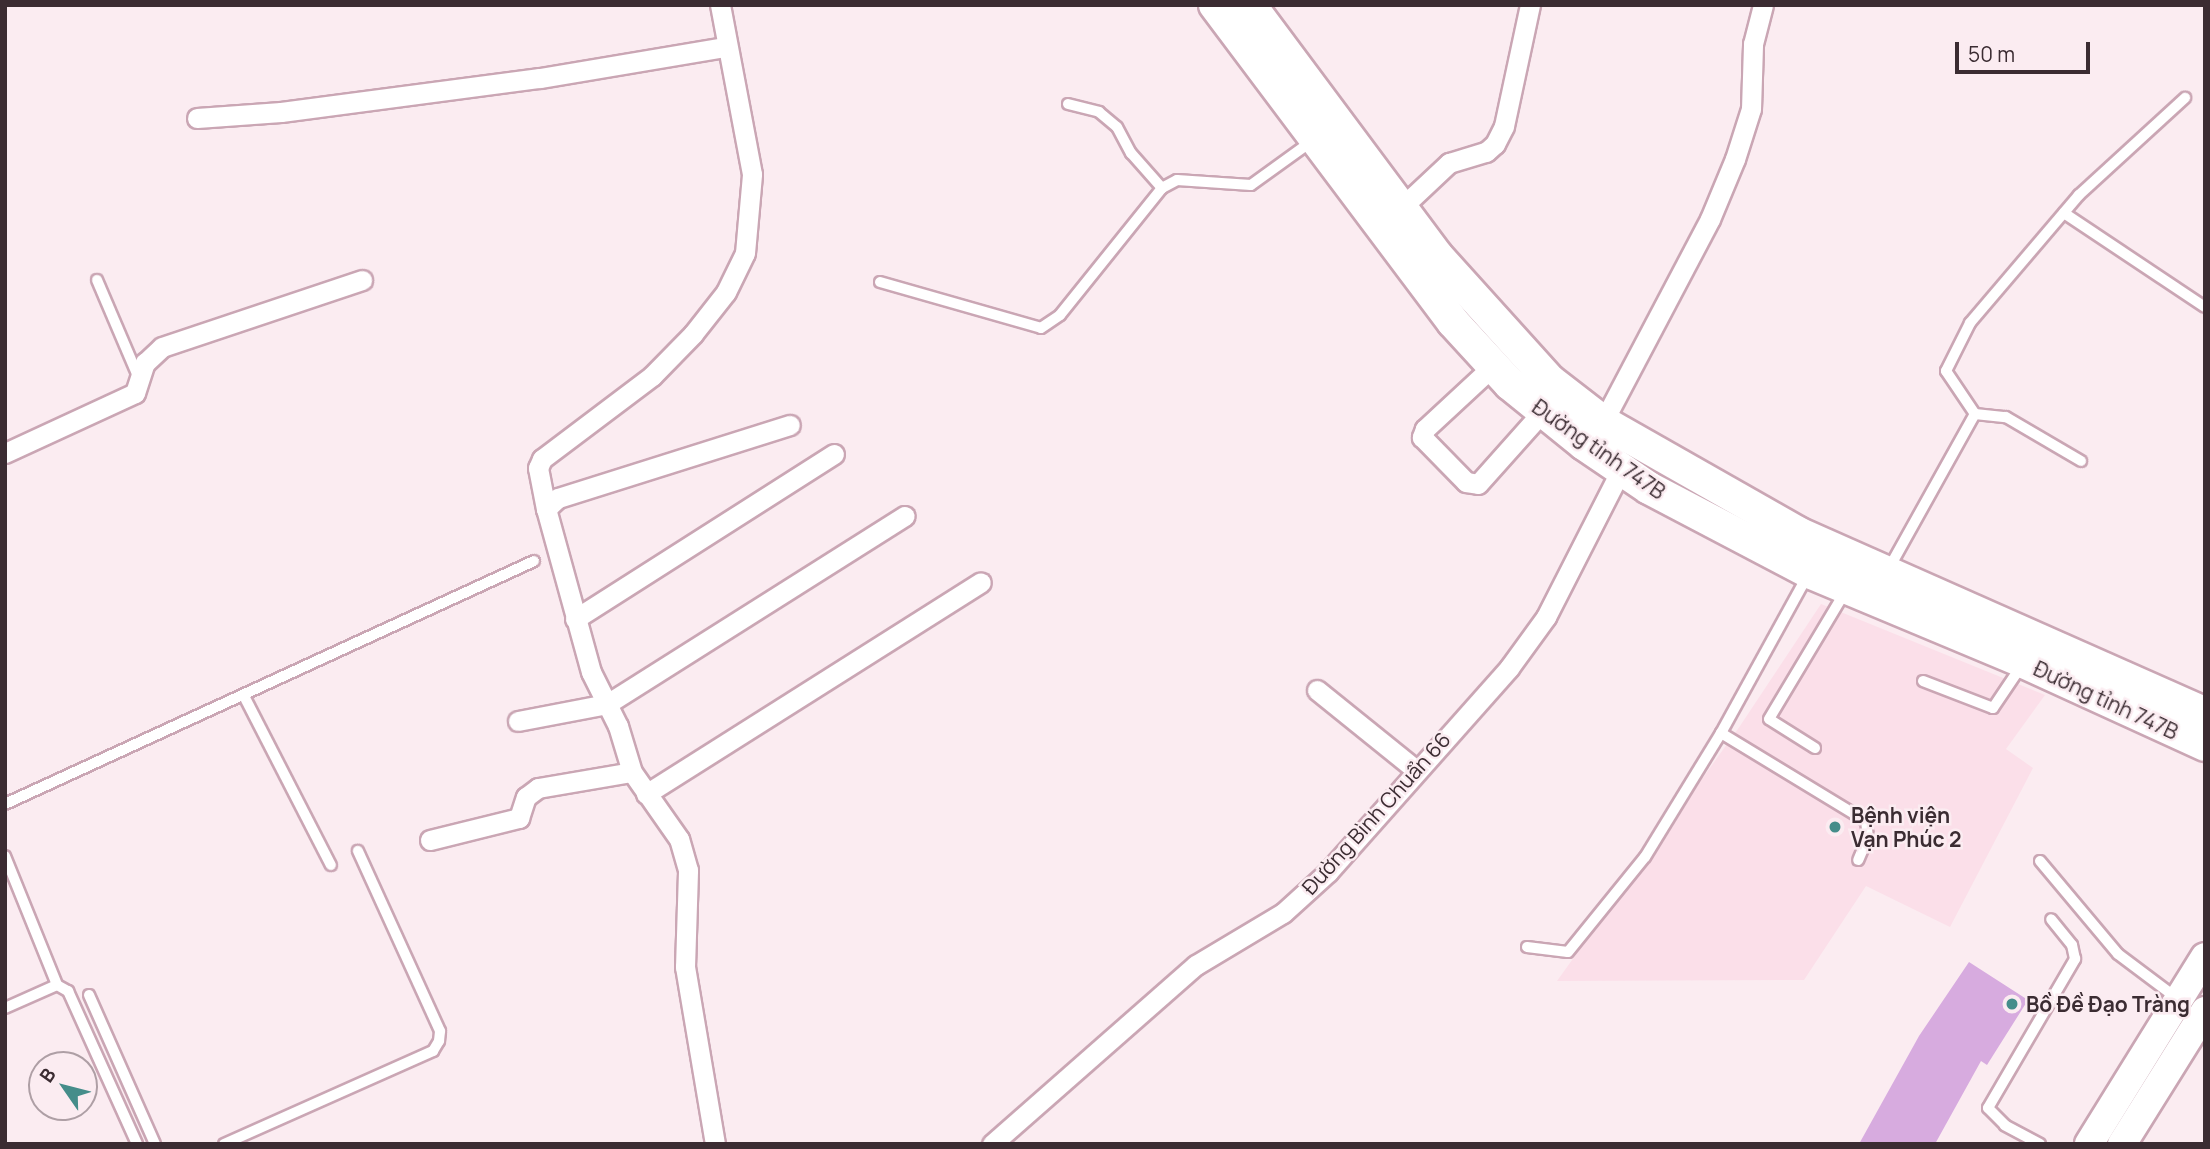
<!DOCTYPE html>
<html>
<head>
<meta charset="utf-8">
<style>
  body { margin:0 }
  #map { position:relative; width:2210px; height:1149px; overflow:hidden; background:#fbecf1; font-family:Manrope,sans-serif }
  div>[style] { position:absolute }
  .built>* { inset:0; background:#fbdfe9 }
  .building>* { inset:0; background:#d7abdf }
  .roads { filter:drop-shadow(2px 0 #caa6b4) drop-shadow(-2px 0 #caa6b4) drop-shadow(0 2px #caa6b4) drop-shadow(0 -2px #caa6b4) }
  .lane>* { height:10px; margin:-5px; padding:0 5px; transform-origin:5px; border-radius:5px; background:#fff }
  .street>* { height:19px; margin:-9.5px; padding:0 9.5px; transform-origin:9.5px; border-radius:9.5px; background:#fff }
  .secondary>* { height:28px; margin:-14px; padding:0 14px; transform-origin:14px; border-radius:14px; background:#fff }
  .primary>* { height:32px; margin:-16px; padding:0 16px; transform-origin:16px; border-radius:16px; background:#fff }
  .dots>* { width:19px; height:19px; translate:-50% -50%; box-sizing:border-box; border:4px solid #fbecf1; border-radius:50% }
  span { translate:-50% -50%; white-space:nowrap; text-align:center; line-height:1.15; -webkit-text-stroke:5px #fbecf1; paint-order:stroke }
  .street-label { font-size:21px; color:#3b2c32 }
  .poi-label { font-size:21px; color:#3b2c32; font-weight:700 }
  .left { translate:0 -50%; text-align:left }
  .frame { position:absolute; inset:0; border:7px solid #3b2c32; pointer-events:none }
  .north { position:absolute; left:28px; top:1051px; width:70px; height:70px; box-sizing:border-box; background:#fbecf1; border:2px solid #ae9fa5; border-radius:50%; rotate:305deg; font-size:19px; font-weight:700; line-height:28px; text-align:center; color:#3b2c32 }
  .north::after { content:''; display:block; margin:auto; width:24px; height:32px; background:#458d8a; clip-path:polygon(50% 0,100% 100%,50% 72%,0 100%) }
  .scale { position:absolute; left:1955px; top:42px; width:135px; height:32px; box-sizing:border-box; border:4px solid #3b2c32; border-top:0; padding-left:9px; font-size:21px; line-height:24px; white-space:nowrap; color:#3b2c32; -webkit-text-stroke:5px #fbecf1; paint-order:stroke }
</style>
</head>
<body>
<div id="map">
  <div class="built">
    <div style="clip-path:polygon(1821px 604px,2045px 695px,2006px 749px,2033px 768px,1950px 927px,1866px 886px,1804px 980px,1557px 981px,1740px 726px)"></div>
  </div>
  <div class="building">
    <div style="clip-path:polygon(1969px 962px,2028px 1000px,1987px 1065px,1981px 1061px,1935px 1144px,1859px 1144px,1919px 1036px)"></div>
  </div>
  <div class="roads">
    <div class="lane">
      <div style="left:1068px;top:104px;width:32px;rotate:14deg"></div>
      <div style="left:1099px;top:112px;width:23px;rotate:40deg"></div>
      <div style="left:1117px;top:127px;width:30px;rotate:62deg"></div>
      <div style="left:1131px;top:153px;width:47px;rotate:48.5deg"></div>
      <div style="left:2064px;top:213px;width:169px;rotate:33.7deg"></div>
      <div style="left:97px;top:280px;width:104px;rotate:66.9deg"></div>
      <div style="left:880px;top:282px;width:167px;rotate:15.9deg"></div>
      <div style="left:1041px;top:328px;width:23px;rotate:-34deg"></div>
      <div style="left:1060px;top:315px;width:163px;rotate:-51.2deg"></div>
      <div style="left:1162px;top:188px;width:17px;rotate:-28deg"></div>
      <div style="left:1177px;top:180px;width:74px;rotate:3.9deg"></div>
      <div style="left:1251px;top:185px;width:75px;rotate:-35.8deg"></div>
      <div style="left:1975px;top:414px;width:52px;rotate:-124deg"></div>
      <div style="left:1946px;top:371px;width:54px;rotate:-63.4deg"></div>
      <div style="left:1970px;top:323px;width:168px;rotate:-49.6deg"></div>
      <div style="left:2079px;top:195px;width:144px;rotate:-42.5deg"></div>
      <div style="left:1888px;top:570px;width:179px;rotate:-60.9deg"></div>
      <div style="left:1975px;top:414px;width:31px;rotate:6deg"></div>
      <div style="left:2006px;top:417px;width:87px;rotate:30.4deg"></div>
      <div style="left:1923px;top:681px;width:75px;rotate:21.1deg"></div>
      <div style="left:1993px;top:708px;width:52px;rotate:-56deg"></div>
      <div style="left:244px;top:696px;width:190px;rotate:62.8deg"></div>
      <div style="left:1721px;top:733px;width:170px;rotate:31.3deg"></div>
      <div style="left:1866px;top:821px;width:16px;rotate:83deg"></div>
      <div style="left:1868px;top:837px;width:25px;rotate:113deg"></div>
      <div style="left:1815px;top:748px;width:54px;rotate:-147.8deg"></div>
      <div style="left:1769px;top:719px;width:148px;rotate:-59.1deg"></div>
      <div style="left:5px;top:804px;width:582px;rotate:-24.67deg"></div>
      <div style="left:5px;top:856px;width:139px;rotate:68deg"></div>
      <div style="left:57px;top:985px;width:13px;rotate:29deg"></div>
      <div style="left:68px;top:991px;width:168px;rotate:65.7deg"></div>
      <div style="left:2040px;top:861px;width:121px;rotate:50deg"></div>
      <div style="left:2118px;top:954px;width:75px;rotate:36.9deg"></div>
      <div style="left:1527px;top:947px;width:41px;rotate:7deg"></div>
      <div style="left:1568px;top:952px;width:122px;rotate:-51deg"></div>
      <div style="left:1645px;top:857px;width:145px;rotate:-58.5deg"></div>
      <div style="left:1721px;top:733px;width:180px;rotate:-61.2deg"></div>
      <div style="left:89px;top:995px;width:163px;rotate:66.1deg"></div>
      <div style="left:5px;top:1008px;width:57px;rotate:-23.9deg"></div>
      <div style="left:224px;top:1144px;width:229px;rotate:-24deg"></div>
      <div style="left:433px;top:1051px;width:12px;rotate:-59deg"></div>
      <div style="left:439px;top:1041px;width:10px;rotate:-84deg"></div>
      <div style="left:440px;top:1031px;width:198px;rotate:-114.5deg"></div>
      <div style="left:2040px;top:1144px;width:40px;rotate:-152deg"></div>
      <div style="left:2005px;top:1125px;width:24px;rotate:-135deg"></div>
      <div style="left:1988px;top:1108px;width:173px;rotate:-59.7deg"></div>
      <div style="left:2075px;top:959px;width:14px;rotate:-102deg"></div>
      <div style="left:2072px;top:945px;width:33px;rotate:-129deg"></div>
    </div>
    <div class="street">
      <div style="left:197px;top:118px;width:84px;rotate:-4.1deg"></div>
      <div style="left:281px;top:112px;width:261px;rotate:-7.5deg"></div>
      <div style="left:540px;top:78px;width:189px;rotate:-9.5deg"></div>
      <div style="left:1401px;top:208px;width:66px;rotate:-43.2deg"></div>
      <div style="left:1449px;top:163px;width:39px;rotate:-17deg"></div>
      <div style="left:1486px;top:152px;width:12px;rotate:-42deg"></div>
      <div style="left:1495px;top:144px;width:20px;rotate:-63deg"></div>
      <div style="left:1504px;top:126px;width:124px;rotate:-77.9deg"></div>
      <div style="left:1493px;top:366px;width:93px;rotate:137.2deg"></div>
      <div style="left:1425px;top:429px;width:9px;rotate:111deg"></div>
      <div style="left:1422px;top:437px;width:63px;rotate:45.6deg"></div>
      <div style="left:1466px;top:482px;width:12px;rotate:9deg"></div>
      <div style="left:1478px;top:484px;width:98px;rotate:-48.3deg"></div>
      <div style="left:1603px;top:422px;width:229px;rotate:-62.2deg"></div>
      <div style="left:1710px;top:219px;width:65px;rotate:-67.4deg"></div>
      <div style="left:1735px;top:159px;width:52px;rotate:-72.3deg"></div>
      <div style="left:1751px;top:109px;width:65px;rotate:-88.2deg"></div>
      <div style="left:1753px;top:44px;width:40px;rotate:-75.6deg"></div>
      <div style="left:5px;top:453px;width:143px;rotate:-24.8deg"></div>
      <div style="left:135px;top:393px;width:32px;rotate:-72deg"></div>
      <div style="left:145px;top:363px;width:23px;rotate:-43deg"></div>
      <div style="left:162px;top:347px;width:211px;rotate:-18.5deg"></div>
      <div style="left:546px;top:509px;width:42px;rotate:-101deg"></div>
      <div style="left:538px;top:468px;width:10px;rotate:-66deg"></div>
      <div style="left:542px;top:459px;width:138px;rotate:-37deg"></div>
      <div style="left:652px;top:376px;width:59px;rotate:-45.7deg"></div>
      <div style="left:693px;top:334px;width:53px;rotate:-51.8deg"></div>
      <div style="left:726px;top:292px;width:43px;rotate:-64deg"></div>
      <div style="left:745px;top:253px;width:79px;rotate:-84.9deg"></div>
      <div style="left:752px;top:174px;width:172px;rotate:-100.7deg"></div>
      <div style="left:575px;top:619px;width:307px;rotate:-32.5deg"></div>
      <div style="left:1317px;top:690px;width:126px;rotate:38.9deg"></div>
      <div style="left:518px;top:721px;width:91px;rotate:-10.8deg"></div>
      <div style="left:607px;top:704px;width:352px;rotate:-32.3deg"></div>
      <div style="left:646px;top:794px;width:396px;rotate:-32.3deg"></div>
      <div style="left:430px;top:840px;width:92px;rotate:-13.9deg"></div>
      <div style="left:519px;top:818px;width:22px;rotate:-72deg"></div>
      <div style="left:526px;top:797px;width:15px;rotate:-37deg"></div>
      <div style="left:538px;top:788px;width:95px;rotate:-9.7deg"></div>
      <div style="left:715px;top:1144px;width:180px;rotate:-99.6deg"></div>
      <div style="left:685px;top:967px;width:97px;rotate:-88.2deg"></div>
      <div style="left:688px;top:870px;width:32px;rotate:-106deg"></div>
      <div style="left:679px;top:839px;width:82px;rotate:-125deg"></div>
      <div style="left:632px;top:772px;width:48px;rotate:-106.9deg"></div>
      <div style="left:618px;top:726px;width:60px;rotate:-116.6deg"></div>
      <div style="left:591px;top:672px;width:169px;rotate:-105.4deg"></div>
      <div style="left:546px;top:509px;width:16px;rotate:-43deg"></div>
      <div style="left:558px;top:498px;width:243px;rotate:-17.5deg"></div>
      <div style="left:992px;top:1144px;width:271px;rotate:-41.3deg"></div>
      <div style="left:1196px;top:965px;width:101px;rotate:-30.9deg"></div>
      <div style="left:1283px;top:913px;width:61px;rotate:-42.3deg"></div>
      <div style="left:1328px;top:872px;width:273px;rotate:-48.4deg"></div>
      <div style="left:1509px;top:668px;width:63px;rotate:-54deg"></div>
      <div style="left:1546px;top:617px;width:165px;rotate:-63deg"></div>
    </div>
    <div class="secondary">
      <div style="left:2089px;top:1144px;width:220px;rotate:-58.2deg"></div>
      <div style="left:2122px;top:1144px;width:157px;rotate:-58deg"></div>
    </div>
    <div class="primary">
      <div style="left:1215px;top:5px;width:396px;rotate:53.1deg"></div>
      <div style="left:1453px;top:322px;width:84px;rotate:47.4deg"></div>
      <div style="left:1510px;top:384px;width:95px;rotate:39deg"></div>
      <div style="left:1584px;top:444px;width:78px;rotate:34.1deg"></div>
      <div style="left:1649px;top:488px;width:181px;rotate:27.7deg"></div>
      <div style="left:1809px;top:572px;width:233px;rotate:22.7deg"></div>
      <div style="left:2024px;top:662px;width:199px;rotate:24.6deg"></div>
      <div style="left:1250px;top:5px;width:313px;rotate:53.3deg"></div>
      <div style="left:1437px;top:256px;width:169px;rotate:47.9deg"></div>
      <div style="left:1550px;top:381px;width:67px;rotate:37.7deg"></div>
      <div style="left:1603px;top:422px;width:224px;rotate:29.6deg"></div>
      <div style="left:1798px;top:533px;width:445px;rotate:23.9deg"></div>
    </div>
  </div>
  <div class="dots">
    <div style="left:1835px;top:827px;background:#458d8a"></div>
    <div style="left:2012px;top:1004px;background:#458d8a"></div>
  </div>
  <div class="street-label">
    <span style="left:1599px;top:449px;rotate:35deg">Đường tỉnh 747B</span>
    <span style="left:2106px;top:700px;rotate:25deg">Đường tỉnh 747B</span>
    <span style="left:1376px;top:813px;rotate:-48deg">Đường Bình Chuẩn 66</span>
  </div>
  <div class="poi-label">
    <span class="left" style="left:1851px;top:827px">Bệnh viện<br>Vạn Phúc 2</span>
    <span class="left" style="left:2026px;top:1004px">Bồ Đề Đạo Tràng</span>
  </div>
  <div class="frame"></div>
  <div class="north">B</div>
  <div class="scale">50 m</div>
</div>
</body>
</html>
